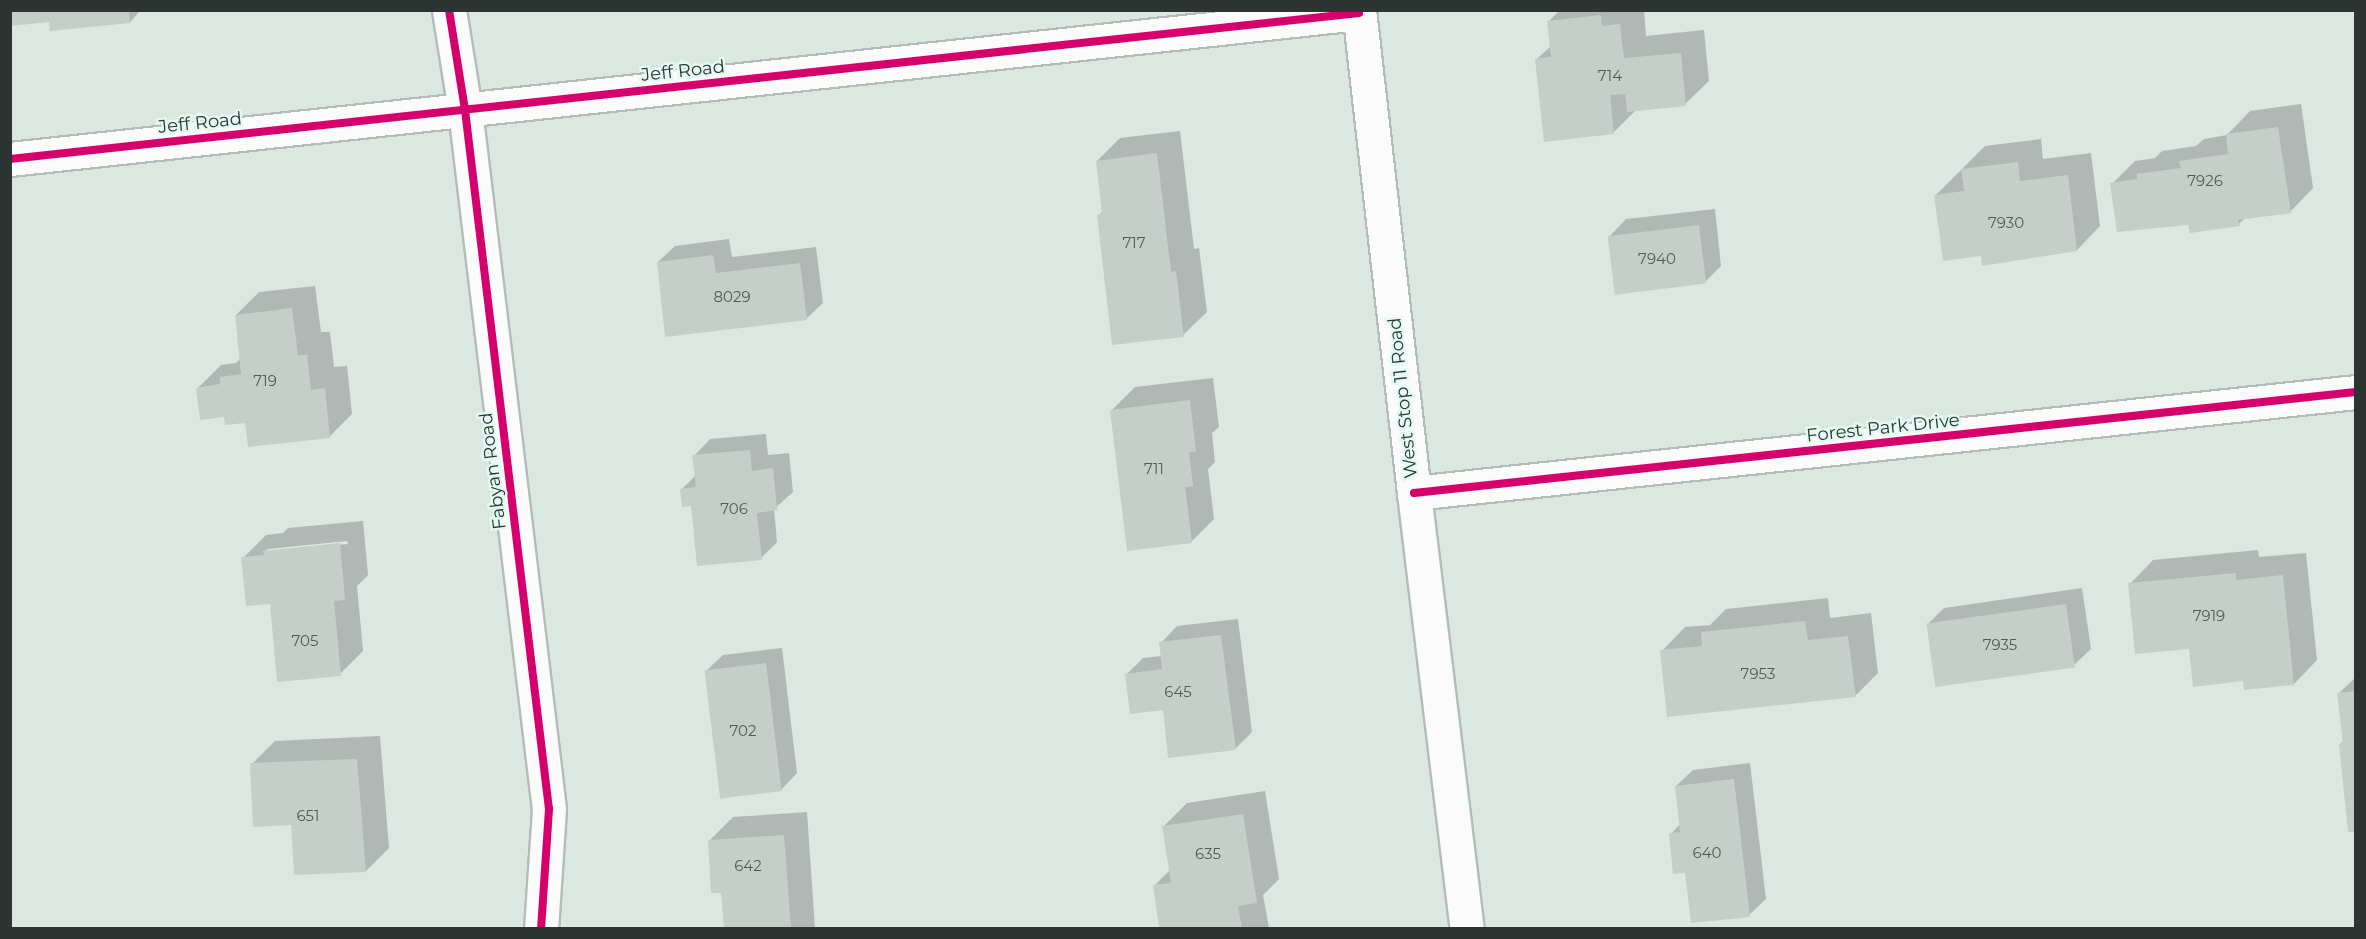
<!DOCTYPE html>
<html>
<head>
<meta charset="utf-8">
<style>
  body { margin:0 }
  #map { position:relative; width:2366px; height:939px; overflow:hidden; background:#dbe7e1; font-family:Montserrat,sans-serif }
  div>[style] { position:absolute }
  .shadow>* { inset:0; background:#0003 }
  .building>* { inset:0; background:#c5cfca; transform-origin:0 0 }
  .roads { filter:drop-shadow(2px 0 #b3bdb8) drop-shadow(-2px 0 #b3bdb8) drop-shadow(0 2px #b3bdb8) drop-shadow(0 -2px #b3bdb8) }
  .minor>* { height:33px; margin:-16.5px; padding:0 16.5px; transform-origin:16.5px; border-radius:16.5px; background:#fafbfa }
  .secondary>* { height:33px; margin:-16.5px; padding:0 16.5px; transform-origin:16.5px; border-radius:16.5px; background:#fafbfa }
  .cycleway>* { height:8px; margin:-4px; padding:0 4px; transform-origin:4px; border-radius:4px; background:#d6006c }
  span { translate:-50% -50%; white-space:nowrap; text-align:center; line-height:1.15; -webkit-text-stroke:5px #e3faf0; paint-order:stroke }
  .number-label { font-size:15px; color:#525c57 }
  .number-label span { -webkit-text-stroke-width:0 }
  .street-label { font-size:18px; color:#2c3531 }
  .frame { position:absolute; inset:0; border:12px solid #2c3531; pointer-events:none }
</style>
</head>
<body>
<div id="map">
  <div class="shadow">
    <div style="clip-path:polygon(10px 10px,141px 10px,130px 22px,50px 21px)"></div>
    <div style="clip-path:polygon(1560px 10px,1644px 10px,1646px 36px,1704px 30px,1709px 81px,1685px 104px,1636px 110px,1613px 133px,1537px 59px,1552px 45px,1549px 21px)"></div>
    <div style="clip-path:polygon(2301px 104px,2313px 188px,2290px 212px,2245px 218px,2239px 224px,2189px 223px,2112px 184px,2135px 161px,2155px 158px,2162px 151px,2196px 146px,2204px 139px,2227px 135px,2250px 111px)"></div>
    <div style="clip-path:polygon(1180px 131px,1194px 249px,1199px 248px,1207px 312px,1183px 335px,1098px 216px,1103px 211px,1097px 161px,1120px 138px)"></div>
    <div style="clip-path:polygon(2041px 139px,2043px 159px,2091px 153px,2100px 226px,2077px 250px,1982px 255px,1936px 195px,1985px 146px)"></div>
    <div style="clip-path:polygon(1715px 209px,1721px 266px,1705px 282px,1610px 236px,1626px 219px)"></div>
    <div style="clip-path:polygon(729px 239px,732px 257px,816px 247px,823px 303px,806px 319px,658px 262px,675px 246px)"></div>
    <div style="clip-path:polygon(315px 286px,321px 332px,330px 332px,334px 367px,347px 366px,352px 414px,329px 437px,225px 416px,198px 388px,221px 365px,236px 363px,241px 358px,236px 315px,259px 292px)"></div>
    <div style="clip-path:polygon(1213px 378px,1219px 427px,1212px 433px,1215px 462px,1208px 469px,1214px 519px,1191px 542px,1112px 410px,1135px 387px)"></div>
    <div style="clip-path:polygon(766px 434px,768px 455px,789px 453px,793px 492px,774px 509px,777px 542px,761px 558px,693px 505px,682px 489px,696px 475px,694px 456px,710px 439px)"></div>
    <div style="clip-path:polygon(evenodd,363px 521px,368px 575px,357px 586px,363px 651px,340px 674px,271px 602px,243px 558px,266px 535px,283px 533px,288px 528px,363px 521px,347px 541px,348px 544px,264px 552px,268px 549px,347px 541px)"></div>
    <div style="clip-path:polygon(2258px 550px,2259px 557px,2306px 553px,2317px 660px,2294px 684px,2244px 680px,2190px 647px,2130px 584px,2153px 560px)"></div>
    <div style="clip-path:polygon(2082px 588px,2091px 649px,2074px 665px,1927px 625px,1944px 608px)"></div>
    <div style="clip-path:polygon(1828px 598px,1830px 618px,1871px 613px,1878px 673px,1855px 696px,1662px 651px,1685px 627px,1710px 625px,1726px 609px)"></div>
    <div style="clip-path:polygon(1238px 619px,1252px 732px,1235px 749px,1164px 709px,1127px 674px,1143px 658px,1162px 656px,1161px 643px,1177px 626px)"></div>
    <div style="clip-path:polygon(782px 648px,797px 773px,781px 790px,706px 671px,723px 655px)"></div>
    <div style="clip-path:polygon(2356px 677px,2356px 830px,2340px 744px,2344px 741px,2339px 693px)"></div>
    <div style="clip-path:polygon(380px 736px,389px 848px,366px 871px,293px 824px,252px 764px,275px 741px)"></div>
    <div style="clip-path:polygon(1750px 763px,1766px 899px,1749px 915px,1686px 871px,1671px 834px,1681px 823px,1676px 786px,1693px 770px)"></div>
    <div style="clip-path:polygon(1265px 791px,1279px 879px,1263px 895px,1269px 928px,1178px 928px,1177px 925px,1161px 928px,1154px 886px,1170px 870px,1163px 827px,1187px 803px)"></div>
    <div style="clip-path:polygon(807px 812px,815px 928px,725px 928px,723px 891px,710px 840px,733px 817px)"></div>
  </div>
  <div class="building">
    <div style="clip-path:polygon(10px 10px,129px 10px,130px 23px,50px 31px,49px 22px,10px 26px)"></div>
    <div style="clip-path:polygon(1601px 15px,1602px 26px,1620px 24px,1624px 58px,1681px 53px,1686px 106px,1627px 112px,1625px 94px,1610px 95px,1614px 134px,1544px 142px,1535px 59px,1551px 57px,1547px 21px)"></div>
    <div style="clip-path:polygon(2278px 127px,2291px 213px,2238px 220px,2240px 226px,2190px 233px,2188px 225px,2117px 232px,2110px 183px,2137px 179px,2137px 174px,2181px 168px,2179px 161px,2228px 154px,2226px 134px)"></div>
    <div style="clip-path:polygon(1157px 153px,1171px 272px,1176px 271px,1184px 337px,1112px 345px,1097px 215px,1102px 214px,1096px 161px)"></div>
    <div style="clip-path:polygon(2018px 162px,2020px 181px,2068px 175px,2077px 251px,1982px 266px,1981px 256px,1943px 261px,1934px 195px,1964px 191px,1961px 169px)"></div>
    <div style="left:1699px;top:225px;width:59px;height:92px;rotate:83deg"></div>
    <div style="clip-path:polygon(713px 255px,716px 273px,800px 263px,807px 320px,665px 337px,657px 262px)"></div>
    <div style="clip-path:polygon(292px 308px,298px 355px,307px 355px,311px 390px,325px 388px,330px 438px,248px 447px,245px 423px,225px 425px,224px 417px,200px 420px,196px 388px,220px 384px,220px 377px,241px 374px,235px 315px)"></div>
    <div style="clip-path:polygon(1190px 400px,1196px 452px,1189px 452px,1193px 486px,1185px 487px,1192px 543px,1127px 551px,1110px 410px)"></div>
    <div style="clip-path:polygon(750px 450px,752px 471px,773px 468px,777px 510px,757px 513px,762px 560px,697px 566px,691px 506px,682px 507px,680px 489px,696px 487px,692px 455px)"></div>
    <div style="clip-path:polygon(340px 543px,345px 600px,334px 601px,341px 676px,277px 682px,270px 604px,246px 606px,241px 557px,264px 555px,263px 551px)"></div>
    <div style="clip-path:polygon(2236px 573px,2236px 580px,2283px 575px,2294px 685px,2244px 690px,2243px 681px,2193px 687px,2189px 649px,2135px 654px,2128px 583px)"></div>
    <div style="left:2066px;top:604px;width:64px;height:141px;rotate:82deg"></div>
    <div style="clip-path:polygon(1805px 621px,1808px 640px,1848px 636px,1856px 697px,1667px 717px,1660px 650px,1702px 646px,1701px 632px)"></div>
    <div style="clip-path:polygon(1221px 635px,1236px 750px,1168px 758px,1163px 710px,1130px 714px,1125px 674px,1162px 669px,1159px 642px)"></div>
    <div style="left:766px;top:663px;width:129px;height:62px;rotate:83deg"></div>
    <div style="clip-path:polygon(2356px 691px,2356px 832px,2348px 832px,2339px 744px,2343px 743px,2337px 693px)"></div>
    <div style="clip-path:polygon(357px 759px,366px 872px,294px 875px,291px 825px,253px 827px,250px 763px)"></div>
    <div style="clip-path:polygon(1734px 779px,1750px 917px,1691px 923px,1685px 873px,1673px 874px,1669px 833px,1680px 832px,1675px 786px)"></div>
    <div style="clip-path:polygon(1243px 814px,1257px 903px,1238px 906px,1242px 928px,1159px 928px,1153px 885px,1171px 883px,1162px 826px)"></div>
    <div style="clip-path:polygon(784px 835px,791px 928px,724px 928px,721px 893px,711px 893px,708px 840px)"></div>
  </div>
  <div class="roads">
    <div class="minor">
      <div style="left:449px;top:10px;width:101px;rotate:80.9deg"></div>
      <div style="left:465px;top:110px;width:704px;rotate:83.15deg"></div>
      <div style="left:549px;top:809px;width:119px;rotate:93.8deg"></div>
      <div style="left:10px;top:159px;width:1357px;rotate:-6.18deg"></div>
      <div style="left:1414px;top:493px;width:947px;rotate:-6.12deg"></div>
    </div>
    <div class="secondary">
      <div style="left:1359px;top:10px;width:486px;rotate:83.5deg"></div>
      <div style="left:1414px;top:493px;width:438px;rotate:83.1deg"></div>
    </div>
  </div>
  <div class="cycleway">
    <div style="left:449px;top:10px;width:101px;rotate:80.9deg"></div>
    <div style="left:465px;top:110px;width:704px;rotate:83.15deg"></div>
    <div style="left:549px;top:809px;width:119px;rotate:93.8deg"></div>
    <div style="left:10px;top:159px;width:1357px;rotate:-6.18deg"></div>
    <div style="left:1414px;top:493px;width:947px;rotate:-6.12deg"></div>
  </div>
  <div class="number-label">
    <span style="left:1610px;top:76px">714</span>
    <span style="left:2205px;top:181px">7926</span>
    <span style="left:2006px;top:223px">7930</span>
    <span style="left:1134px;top:243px">717</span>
    <span style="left:1657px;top:259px">7940</span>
    <span style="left:732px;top:297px">8029</span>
    <span style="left:265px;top:381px">719</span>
    <span style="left:1154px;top:469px">711</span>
    <span style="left:734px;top:509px">706</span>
    <span style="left:2209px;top:616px">7919</span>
    <span style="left:305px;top:641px">705</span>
    <span style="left:2000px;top:645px">7935</span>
    <span style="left:1758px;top:674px">7953</span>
    <span style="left:1178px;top:692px">645</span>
    <span style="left:743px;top:731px">702</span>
    <span style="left:308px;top:816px">651</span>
    <span style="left:1707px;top:853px">640</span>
    <span style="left:1208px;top:854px">635</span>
    <span style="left:748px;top:866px">642</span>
  </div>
  <div class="street-label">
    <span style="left:683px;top:71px;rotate:-6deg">Jeff Road</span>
    <span style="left:200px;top:123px;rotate:-6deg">Jeff Road</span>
    <span style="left:1403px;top:398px;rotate:-96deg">West Stop 11 Road</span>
    <span style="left:1883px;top:428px;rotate:-6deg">Forest Park Drive</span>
    <span style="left:493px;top:471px;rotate:-97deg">Fabyan Road</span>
  </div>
  <div class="frame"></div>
</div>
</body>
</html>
